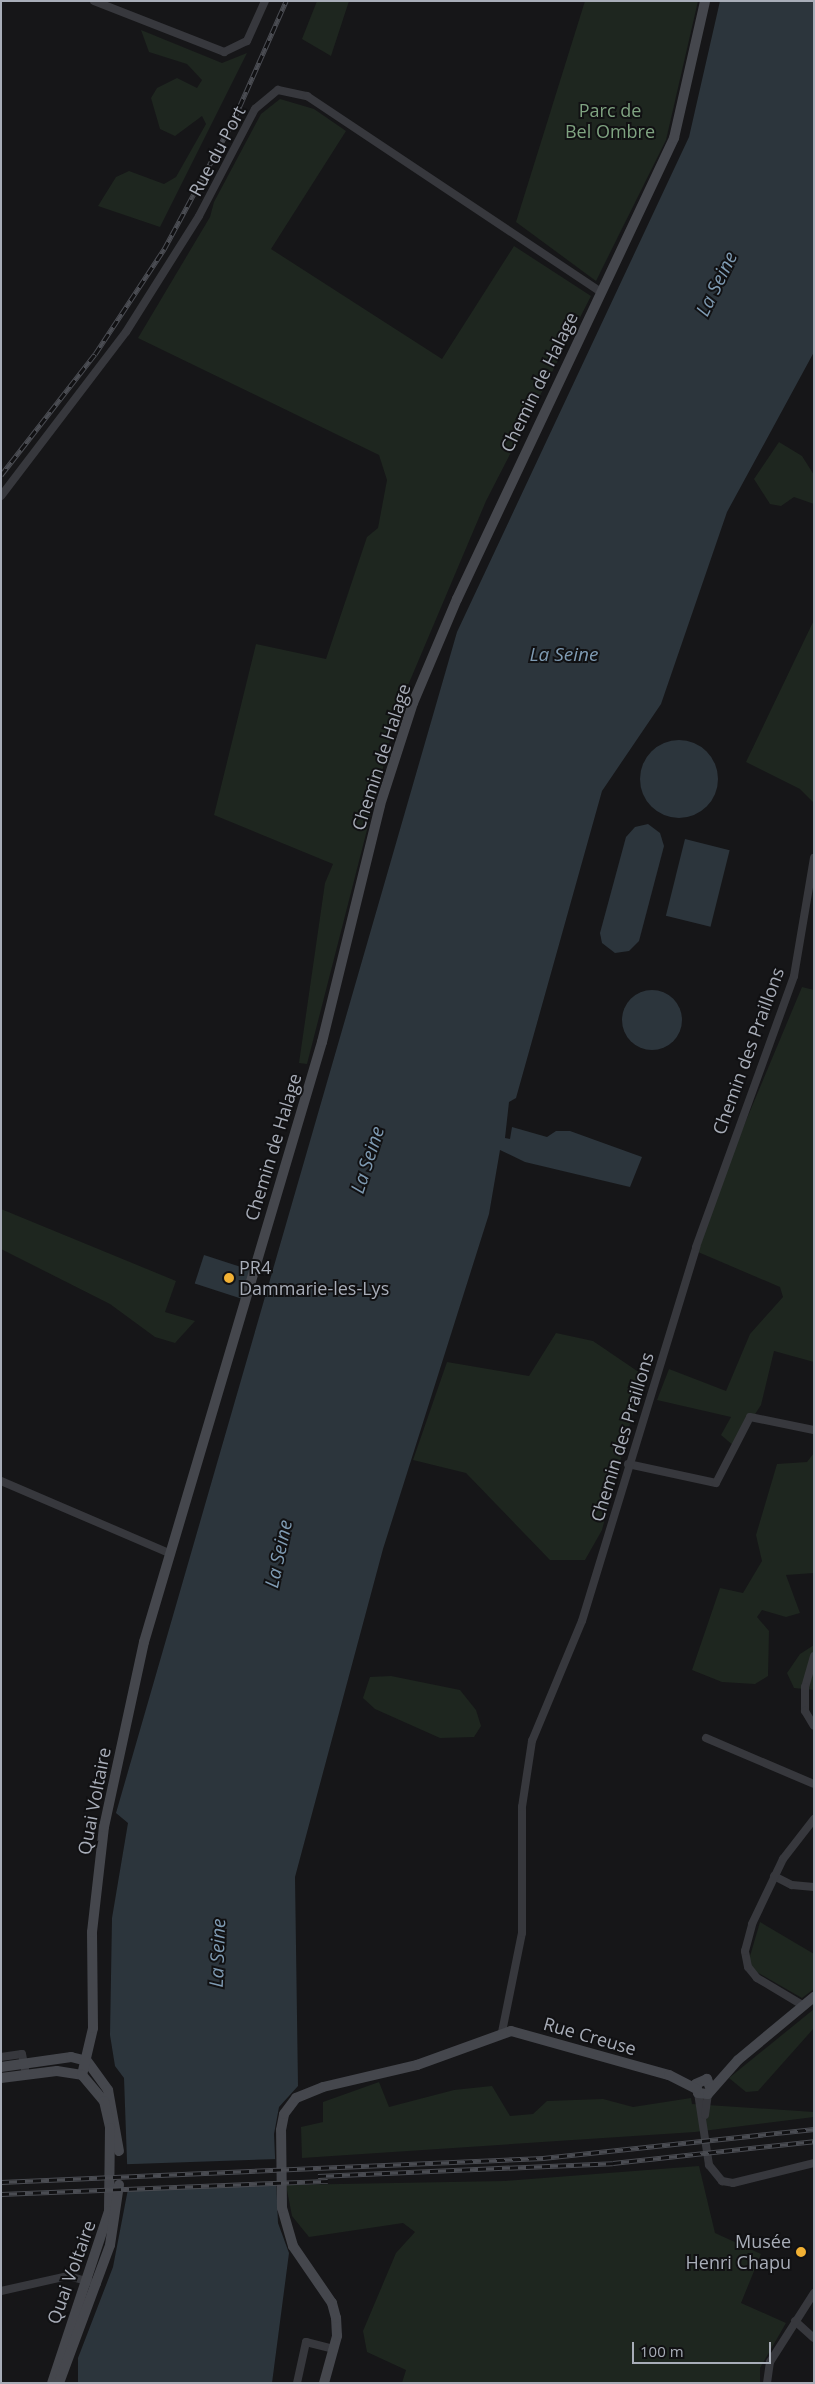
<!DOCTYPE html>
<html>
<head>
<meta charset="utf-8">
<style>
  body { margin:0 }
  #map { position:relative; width:815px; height:2384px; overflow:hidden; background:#161618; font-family:"Open Sans",sans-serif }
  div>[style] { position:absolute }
  .green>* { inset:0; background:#1e261f }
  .water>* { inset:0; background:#2c353c; transform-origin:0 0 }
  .round { border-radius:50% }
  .pier>* { inset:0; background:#161618; transform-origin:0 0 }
  .street>* { height:8px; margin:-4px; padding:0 4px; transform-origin:4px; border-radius:4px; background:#37383d }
  .secondary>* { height:10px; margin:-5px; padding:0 5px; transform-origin:5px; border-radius:5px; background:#45474d }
  .rail>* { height:4.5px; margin-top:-2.25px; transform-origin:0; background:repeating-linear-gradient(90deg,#111113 0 8px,#4a4c52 0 16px); box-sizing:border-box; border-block:1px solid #4a4c52 }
  .dots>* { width:14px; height:14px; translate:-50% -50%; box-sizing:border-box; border:2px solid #111113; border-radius:50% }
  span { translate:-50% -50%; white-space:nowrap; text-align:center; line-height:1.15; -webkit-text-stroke:4px #111113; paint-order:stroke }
  .park-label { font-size:18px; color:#7fa381 }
  .street-label { font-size:18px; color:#a8adb8 }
  .poi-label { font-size:18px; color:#a8adb8 }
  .left { translate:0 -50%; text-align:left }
  .right { translate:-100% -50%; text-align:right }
  .water-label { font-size:19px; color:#7f9bb3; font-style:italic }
  .frame { position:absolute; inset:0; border:2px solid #a8adb8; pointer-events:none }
  .scale { position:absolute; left:632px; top:2342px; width:139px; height:22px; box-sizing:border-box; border:2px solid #a8adb8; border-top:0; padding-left:6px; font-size:15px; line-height:18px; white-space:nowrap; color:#a8adb8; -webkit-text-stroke:4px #111113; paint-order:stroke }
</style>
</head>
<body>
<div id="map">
  <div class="green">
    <div style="clip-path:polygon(317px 1px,349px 1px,331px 56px,302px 39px)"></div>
    <div style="clip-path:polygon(585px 1px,698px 1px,666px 140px,596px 281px,516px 222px)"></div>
    <div style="clip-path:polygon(141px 30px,222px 63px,247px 53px,160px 227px,98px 206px,116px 177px,129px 171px,164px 184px,176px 177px,206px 124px,202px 116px,175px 136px,160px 129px,151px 98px,157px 88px,177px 78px,197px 88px,202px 80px,187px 64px,149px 52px)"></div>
    <div style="clip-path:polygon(280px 99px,314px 109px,346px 131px,271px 249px,442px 359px,514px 246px,591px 296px,486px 501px,398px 709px,307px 1064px,299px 1063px,325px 883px,333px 864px,214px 815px,256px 644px,326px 659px,367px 537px,378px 528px,387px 480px,379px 455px,138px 338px,210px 217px,214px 202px,261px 114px)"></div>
    <div style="clip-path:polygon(779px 442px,802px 456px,814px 475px,814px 504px,794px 497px,781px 506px,770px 504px,754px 479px)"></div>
    <div style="clip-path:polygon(814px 620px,814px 803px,800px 789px,746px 762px)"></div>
    <div style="clip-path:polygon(802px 987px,814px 990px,814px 1362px,774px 1351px,761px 1405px,734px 1446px,721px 1435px,731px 1417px,657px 1400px,669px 1369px,726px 1391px,750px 1334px,783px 1297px,780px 1287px,698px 1252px,727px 1166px)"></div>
    <div style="clip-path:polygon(1px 1209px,176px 1281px,165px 1312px,195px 1321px,175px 1343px,155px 1337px,110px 1304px,1px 1249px)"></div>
    <div style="clip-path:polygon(556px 1333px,593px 1341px,643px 1375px,602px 1530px,585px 1560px,550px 1560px,466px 1473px,413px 1460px,447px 1362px,529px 1376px)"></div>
    <div style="clip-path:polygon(814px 1453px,814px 1573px,786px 1575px,800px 1613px,786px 1617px,762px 1610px,757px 1617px,769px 1631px,768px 1676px,755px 1684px,722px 1682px,692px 1670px,720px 1588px,743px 1593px,762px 1561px,756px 1535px,777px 1464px,807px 1462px)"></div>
    <div style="clip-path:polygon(814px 1645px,814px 1690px,794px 1688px,787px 1673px,800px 1654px)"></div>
    <div style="clip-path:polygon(391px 1676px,460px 1690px,476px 1710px,481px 1726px,474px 1737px,440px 1738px,375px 1709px,363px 1698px,370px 1677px)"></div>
    <div style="clip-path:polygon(760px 1922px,814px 1954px,814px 1989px,802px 1998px,755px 1971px,748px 1963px)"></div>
    <div style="clip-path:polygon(814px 2009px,814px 2028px,758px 2091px,746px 2092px,729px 2078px)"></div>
    <div style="clip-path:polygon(379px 2082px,389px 2107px,454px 2090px,492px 2086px,510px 2116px,533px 2114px,547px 2101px,603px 2099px,633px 2107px,691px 2098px,692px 2104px,814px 2112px,814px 2117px,695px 2132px,302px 2158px,301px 2127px,323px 2122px,323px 2102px)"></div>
    <div style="clip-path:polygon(699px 2166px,715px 2233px,761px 2254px,741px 2303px,786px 2323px,760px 2368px,760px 2383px,402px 2383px,406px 2370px,367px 2352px,363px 2331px,396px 2253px,415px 2232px,403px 2223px,309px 2237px,292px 2216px,286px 2185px,505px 2181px)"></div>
  </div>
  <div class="water">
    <div style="clip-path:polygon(720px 1px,814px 1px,814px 352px,727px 512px,661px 704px,602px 791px,516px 1098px,509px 1102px,505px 1138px,510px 1139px,512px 1127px,547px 1137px,556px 1131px,570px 1131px,642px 1157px,630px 1187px,525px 1162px,500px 1150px,489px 1214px,383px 1549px,295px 1877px,298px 2086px,279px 2107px,274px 2134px,278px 2223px,289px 2253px,272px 2383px,78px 2383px,78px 2358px,113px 2267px,128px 2189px,124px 2078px,115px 2066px,110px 2035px,112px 1918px,128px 1823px,116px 1813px,457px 632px,689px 137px)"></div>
    <div class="round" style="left:640px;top:740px;width:78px;height:78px"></div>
    <div style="clip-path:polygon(648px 824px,660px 833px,664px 846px,639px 941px,629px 951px,615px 953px,602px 943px,600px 933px,626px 837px,635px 827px)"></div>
    <div style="left:685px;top:839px;width:46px;height:79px;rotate:14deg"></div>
    <div class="round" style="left:622px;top:990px;width:60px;height:60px"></div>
    <div style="left:204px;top:1255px;width:51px;height:30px;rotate:18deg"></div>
  </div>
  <div class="pier">
    <div style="left:278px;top:2159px;width:26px;height:152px;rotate:88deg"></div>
  </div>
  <div class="street">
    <div style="left:94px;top:1px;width:140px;rotate:21.4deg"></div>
    <div style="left:224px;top:52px;width:25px;rotate:-26deg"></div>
    <div style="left:247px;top:41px;width:44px;rotate:-65.8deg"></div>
    <div style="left:1px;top:496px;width:206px;rotate:-52.7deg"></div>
    <div style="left:126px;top:332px;width:137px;rotate:-57.8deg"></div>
    <div style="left:199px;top:216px;width:121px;rotate:-62.4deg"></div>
    <div style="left:255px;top:109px;width:30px;rotate:-40deg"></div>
    <div style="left:278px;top:90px;width:30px;rotate:12deg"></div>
    <div style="left:307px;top:96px;width:353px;rotate:33.7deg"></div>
    <div style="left:628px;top:1464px;width:90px;rotate:12.2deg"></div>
    <div style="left:716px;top:1483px;width:74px;rotate:-62.7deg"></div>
    <div style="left:750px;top:1417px;width:65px;rotate:11.5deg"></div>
    <div style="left:1px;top:1481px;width:183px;rotate:23.2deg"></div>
    <div style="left:814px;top:1656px;width:32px;rotate:106deg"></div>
    <div style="left:805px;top:1687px;width:24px;rotate:90deg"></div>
    <div style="left:805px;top:1711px;width:17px;rotate:59deg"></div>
    <div style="left:706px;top:1738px;width:117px;rotate:23.1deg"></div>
    <div style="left:774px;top:1876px;width:20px;rotate:27deg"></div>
    <div style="left:792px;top:1885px;width:22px;rotate:5deg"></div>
    <div style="left:804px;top:2006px;width:55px;rotate:-149.2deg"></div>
    <div style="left:757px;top:1978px;width:14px;rotate:-129deg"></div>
    <div style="left:748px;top:1967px;width:16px;rotate:-101deg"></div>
    <div style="left:745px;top:1951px;width:28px;rotate:-75deg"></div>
    <div style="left:752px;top:1924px;width:72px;rotate:-64.5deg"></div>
    <div style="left:783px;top:1859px;width:51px;rotate:-52.2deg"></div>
    <div style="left:502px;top:2032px;width:101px;rotate:-78.6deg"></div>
    <div style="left:522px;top:1933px;width:126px;rotate:-90deg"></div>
    <div style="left:522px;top:1807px;width:67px;rotate:-81.4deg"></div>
    <div style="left:532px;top:1741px;width:130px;rotate:-67.4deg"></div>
    <div style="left:582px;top:1621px;width:391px;rotate:-73deg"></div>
    <div style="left:696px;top:1247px;width:288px;rotate:-70.1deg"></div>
    <div style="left:794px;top:976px;width:120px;rotate:-80.4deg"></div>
    <div style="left:1px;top:2057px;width:21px;rotate:-8deg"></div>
    <div style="left:22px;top:2054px;width:21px;rotate:79deg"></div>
    <div style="left:698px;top:2093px;width:73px;rotate:81.3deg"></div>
    <div style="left:709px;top:2165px;width:21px;rotate:51deg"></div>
    <div style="left:722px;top:2181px;width:11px;rotate:10deg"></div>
    <div style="left:733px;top:2183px;width:83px;rotate:-13.9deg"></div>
    <div style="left:705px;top:2115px;width:21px;rotate:-82deg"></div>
    <div style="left:1px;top:2291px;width:69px;rotate:-12.6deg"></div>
    <div style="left:68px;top:2276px;width:30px;rotate:15deg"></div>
    <div style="left:795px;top:2321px;width:25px;rotate:42deg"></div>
    <div style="left:297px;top:2383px;width:42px;rotate:-77.6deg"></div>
    <div style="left:306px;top:2342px;width:29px;rotate:14deg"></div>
    <div style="left:767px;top:2383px;width:21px;rotate:-82deg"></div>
    <div style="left:770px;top:2362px;width:82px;rotate:-57.5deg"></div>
  </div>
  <div class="secondary">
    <div style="left:87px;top:2061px;width:36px;rotate:54deg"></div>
    <div style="left:108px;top:2090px;width:62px;rotate:79.8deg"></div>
    <div style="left:1px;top:2067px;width:71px;rotate:-8.1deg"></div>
    <div style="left:71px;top:2057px;width:16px;rotate:14deg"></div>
    <div style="left:82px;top:2075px;width:48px;rotate:-76.8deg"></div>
    <div style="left:93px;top:2028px;width:96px;rotate:-90.6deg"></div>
    <div style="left:92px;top:1932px;width:106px;rotate:-83.5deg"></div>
    <div style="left:104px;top:1827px;width:189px;rotate:-77.8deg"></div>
    <div style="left:144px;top:1642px;width:626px;rotate:-73.48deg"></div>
    <div style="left:322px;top:1042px;width:244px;rotate:-76.2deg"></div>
    <div style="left:380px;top:805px;width:107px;rotate:-72.1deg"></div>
    <div style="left:413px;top:703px;width:113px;rotate:-67.1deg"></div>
    <div style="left:457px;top:599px;width:510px;rotate:-64.79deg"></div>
    <div style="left:674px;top:138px;width:140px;rotate:-77.2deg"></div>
    <div style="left:1px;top:2078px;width:56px;rotate:-7.1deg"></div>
    <div style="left:57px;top:2071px;width:25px;rotate:9deg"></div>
    <div style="left:82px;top:2075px;width:34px;rotate:50deg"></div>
    <div style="left:104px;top:2101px;width:28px;rotate:77deg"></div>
    <div style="left:110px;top:2128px;width:83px;rotate:90.7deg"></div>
    <div style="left:109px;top:2211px;width:181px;rotate:108.3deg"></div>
    <div style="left:711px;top:2090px;width:12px;rotate:-110deg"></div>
    <div style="left:707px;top:2079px;width:12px;rotate:156deg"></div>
    <div style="left:696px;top:2084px;width:9px;rotate:77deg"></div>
    <div style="left:698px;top:2093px;width:10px;rotate:6deg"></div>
    <div style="left:708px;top:2094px;width:45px;rotate:-48.6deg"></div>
    <div style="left:738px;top:2060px;width:99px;rotate:-39.7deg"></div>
    <div style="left:59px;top:2383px;width:147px;rotate:-69.7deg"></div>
    <div style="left:110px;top:2245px;width:61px;rotate:-81.5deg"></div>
    <div style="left:324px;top:2383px;width:49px;rotate:-74.5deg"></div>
    <div style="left:337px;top:2336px;width:18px;rotate:-93deg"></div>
    <div style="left:336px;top:2318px;width:16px;rotate:-105deg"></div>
    <div style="left:332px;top:2303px;width:69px;rotate:-124.4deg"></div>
    <div style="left:293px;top:2246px;width:40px;rotate:-106deg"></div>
    <div style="left:282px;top:2208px;width:78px;rotate:-90.7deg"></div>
    <div style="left:281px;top:2130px;width:16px;rotate:-79deg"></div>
    <div style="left:284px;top:2114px;width:20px;rotate:-53deg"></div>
    <div style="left:296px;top:2098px;width:29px;rotate:-22deg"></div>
    <div style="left:323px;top:2087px;width:97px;rotate:-13.2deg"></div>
    <div style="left:417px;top:2065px;width:100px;rotate:-19.9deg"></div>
    <div style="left:511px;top:2031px;width:164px;rotate:15.6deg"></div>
    <div style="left:669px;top:2075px;width:30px;rotate:27deg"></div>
  </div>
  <div class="rail">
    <div style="left:1px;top:475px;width:153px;rotate:-52.2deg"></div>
    <div style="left:95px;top:354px;width:126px;rotate:-56.7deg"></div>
    <div style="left:164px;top:249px;width:145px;rotate:-61.7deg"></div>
    <div style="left:233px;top:121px;width:131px;rotate:-66.2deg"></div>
    <div style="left:318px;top:2176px;width:295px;rotate:-2.5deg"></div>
    <div style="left:613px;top:2163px;width:202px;rotate:-6.2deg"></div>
    <div style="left:1px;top:2182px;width:543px;rotate:-2.54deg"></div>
    <div style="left:543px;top:2158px;width:273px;rotate:-6.1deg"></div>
    <div style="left:1px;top:2194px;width:327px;rotate:-2.3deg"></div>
  </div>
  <div class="dots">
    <div style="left:229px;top:1278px;background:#f2b134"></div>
    <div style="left:801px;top:2252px;background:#f2b134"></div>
  </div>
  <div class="park-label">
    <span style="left:610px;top:121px">Parc de<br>Bel Ombre</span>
  </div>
  <div class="street-label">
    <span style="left:217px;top:151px;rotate:-62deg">Rue du Port</span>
    <span style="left:539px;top:382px;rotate:-64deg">Chemin de Halage</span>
    <span style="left:381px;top:757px;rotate:-72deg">Chemin de Halage</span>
    <span style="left:748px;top:1051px;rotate:-70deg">Chemin des Praillons</span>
    <span style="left:273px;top:1147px;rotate:-73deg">Chemin de Halage</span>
    <span style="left:622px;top:1437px;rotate:-73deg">Chemin des Praillons</span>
    <span style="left:94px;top:1801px;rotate:-79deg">Quai Voltaire</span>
    <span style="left:590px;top:2036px;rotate:16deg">Rue Creuse</span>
    <span style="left:71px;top:2272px;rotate:-70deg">Quai Voltaire</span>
  </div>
  <div class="poi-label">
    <span class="left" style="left:239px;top:1278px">PR4<br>Dammarie-les-Lys</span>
    <span class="right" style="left:791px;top:2252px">Musée<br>Henri Chapu</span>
  </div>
  <div class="water-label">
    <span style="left:717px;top:284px;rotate:-64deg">La Seine</span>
    <span style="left:564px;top:655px">La Seine</span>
    <span style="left:368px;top:1160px;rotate:-72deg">La Seine</span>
    <span style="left:279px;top:1554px;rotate:-78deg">La Seine</span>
    <span style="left:218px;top:1953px;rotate:-88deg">La Seine</span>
  </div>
  <div class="frame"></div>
  <div class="scale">100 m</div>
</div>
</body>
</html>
